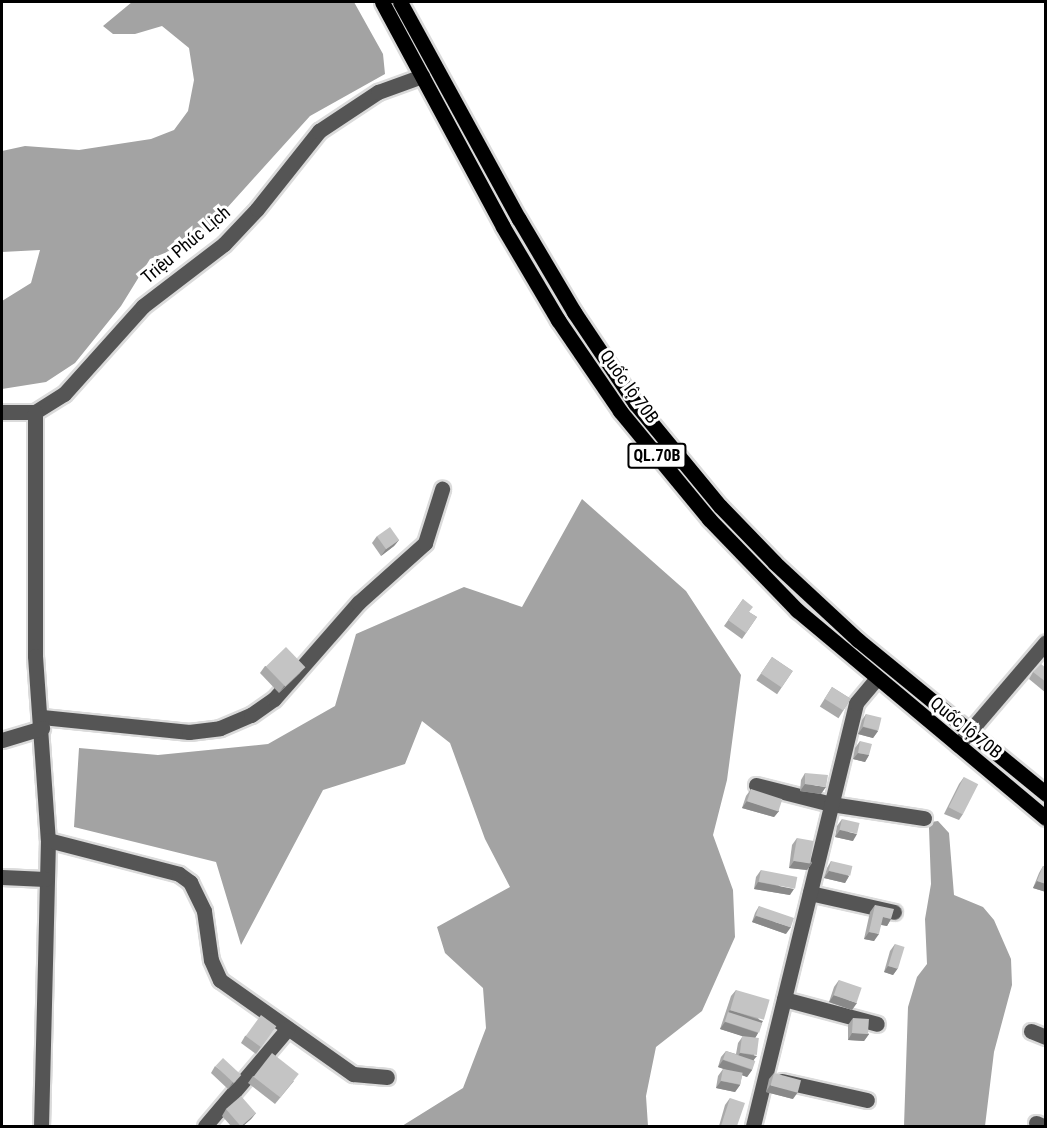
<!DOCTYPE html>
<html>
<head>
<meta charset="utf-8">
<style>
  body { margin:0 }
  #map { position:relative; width:1047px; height:1128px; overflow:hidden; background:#fff; font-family:"Roboto Condensed",sans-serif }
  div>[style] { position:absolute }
  .water>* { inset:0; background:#a3a3a3 }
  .roads { filter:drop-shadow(2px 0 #dbdbdb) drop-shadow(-2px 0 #dbdbdb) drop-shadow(0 2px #dbdbdb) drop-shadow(0 -2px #dbdbdb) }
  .minor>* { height:15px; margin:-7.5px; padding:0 7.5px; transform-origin:7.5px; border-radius:7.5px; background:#555 }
  .major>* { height:15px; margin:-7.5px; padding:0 7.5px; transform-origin:7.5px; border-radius:7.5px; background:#000 }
  .wall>* { inset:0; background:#a9a9a9; transform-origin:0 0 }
  .shaded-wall>* { inset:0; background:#898989 }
  .building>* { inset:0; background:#c4c4c4; transform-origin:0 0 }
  span { translate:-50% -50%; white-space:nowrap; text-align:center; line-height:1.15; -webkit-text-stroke:6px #fff; paint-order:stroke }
  .shield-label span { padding:2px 4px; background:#fff; border:2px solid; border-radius:4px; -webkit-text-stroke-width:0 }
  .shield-label { font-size:16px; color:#000; font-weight:700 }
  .street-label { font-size:18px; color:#000 }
  .frame { position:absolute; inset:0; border:3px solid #000; pointer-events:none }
</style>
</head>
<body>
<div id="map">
  <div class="water">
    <div style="clip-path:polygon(132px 2px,354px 2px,383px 54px,385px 74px,310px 116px,199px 239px,150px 259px,121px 306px,75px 363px,46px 382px,2px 389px,2px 301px,31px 283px,40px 250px,2px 252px,2px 151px,25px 146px,79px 150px,151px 139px,174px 130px,188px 111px,194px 80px,189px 48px,162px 26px,135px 34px,113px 34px,103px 26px)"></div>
    <div style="clip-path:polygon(582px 499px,686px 591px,741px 675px,727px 780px,713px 835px,733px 890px,735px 937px,702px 1011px,656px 1047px,646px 1096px,648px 1126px,402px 1126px,463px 1088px,486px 1028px,483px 988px,445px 953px,437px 927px,510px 887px,485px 839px,450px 743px,422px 721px,405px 764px,323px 790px,241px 945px,216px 862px,74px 827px,79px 748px,158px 755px,268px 744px,335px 706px,356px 634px,464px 587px,522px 607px)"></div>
    <div style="clip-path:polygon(938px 821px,949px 833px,954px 895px,983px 907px,994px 920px,1011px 959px,1012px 985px,994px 1052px,985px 1126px,904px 1126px,908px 1007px,917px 977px,927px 964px,925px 919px,931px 884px,929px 828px,931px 822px)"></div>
  </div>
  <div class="roads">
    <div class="minor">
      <div style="left:2px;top:412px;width:33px"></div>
      <div style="left:35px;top:412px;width:34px;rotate:-32deg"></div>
      <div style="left:64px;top:394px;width:118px;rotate:-48.1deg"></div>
      <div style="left:143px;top:306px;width:102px;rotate:-37.4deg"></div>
      <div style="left:224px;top:244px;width:48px;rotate:-46.7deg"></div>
      <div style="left:257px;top:209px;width:100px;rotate:-51.5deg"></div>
      <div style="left:319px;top:131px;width:71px;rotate:-33.5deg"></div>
      <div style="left:378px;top:92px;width:47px;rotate:-20deg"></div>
      <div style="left:35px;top:412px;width:244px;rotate:90deg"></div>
      <div style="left:35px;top:656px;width:184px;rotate:86deg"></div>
      <div style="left:48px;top:840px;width:286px;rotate:91.4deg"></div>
      <div style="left:42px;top:717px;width:148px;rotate:5.8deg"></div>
      <div style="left:189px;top:732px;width:31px;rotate:-7deg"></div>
      <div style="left:220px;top:728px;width:34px;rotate:-23deg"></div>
      <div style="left:251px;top:715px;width:28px;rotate:-35deg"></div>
      <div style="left:274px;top:699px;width:128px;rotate:-48.8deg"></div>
      <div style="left:358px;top:603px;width:90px;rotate:-41.8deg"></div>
      <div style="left:425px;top:543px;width:57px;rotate:-72.5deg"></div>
      <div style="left:2px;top:740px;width:42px;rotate:-16.7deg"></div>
      <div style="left:958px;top:745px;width:135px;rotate:-49.5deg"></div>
      <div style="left:756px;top:785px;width:77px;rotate:14.2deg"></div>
      <div style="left:831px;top:804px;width:94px;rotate:8.6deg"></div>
      <div style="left:48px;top:840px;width:135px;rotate:14.5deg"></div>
      <div style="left:179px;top:874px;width:14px;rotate:36deg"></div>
      <div style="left:190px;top:882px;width:32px;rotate:64deg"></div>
      <div style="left:204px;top:911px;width:49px;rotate:81.9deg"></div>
      <div style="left:211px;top:960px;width:22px;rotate:66deg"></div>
      <div style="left:220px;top:980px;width:163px;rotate:35.3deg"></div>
      <div style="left:353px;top:1074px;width:34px;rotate:5deg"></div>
      <div style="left:2px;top:877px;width:43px;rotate:2.7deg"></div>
      <div style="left:810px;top:893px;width:86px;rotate:12.7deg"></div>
      <div style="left:784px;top:999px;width:96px;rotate:15deg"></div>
      <div style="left:1031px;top:1031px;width:16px;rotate:22deg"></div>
      <div style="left:782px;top:1081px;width:87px;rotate:12.6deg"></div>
      <div style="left:1036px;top:1123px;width:8px;rotate:23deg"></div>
      <div style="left:205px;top:1126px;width:128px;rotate:-49.7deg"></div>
      <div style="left:753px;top:1126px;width:435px;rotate:-76.3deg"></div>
      <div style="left:856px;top:703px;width:31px;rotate:-50deg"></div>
    </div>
    <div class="major">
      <div style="left:382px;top:2px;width:255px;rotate:61.7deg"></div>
      <div style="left:503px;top:227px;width:108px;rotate:59.4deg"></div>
      <div style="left:558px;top:320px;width:110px;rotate:55.7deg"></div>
      <div style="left:620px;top:411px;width:140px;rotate:50.5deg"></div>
      <div style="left:709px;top:519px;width:127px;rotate:46deg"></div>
      <div style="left:797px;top:610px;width:324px;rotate:39.9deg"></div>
      <div style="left:400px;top:2px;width:247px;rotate:61.3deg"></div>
      <div style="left:519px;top:219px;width:108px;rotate:59.4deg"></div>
      <div style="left:574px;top:312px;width:110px;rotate:56.2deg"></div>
      <div style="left:635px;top:403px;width:134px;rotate:50.5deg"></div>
      <div style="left:720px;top:506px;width:79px;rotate:46deg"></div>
      <div style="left:775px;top:563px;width:113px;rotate:42.9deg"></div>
      <div style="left:858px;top:640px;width:243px;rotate:39.3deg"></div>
    </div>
  </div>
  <div class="wall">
    <div style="clip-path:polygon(377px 536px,399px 540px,394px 546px,381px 556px,372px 543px)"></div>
    <div style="clip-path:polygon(743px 599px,749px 612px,757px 617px,742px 639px,724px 626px)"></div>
    <div style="left:772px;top:657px;width:25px;height:28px;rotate:34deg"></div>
    <div style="clip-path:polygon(265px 666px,300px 673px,279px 693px,260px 673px)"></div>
    <div style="clip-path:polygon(1046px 668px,1046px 693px,1029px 679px,1033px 672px)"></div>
    <div style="left:832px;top:687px;width:22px;height:23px;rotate:32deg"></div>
    <div style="clip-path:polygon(866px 714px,878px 731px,873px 738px,858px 734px,862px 720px)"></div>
    <div style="clip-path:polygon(860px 741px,869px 755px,865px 762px,853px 759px,855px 748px)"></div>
    <div style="clip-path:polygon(805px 773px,821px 794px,800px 791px,801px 780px)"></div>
    <div style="clip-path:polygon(964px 777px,963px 814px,959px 820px,944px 814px,959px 784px)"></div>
    <div style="clip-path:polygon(751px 789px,779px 811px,774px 817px,742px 808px,746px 796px)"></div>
    <div style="clip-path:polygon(842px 819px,853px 841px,835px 837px,837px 826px)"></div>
    <div style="clip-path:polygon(797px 838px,812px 863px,807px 870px,789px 868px,792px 845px)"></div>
    <div style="clip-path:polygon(831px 861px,849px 876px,845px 883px,824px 878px,827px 868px)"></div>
    <div style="clip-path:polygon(1043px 866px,1046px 867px,1046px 892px,1033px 888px,1039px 873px)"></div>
    <div style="clip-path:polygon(761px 870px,790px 895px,754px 889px,756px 877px)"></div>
    <div style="clip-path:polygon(875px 905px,891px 919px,887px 926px,881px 925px,874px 941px,864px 939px,870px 912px)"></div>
    <div style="clip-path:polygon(759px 906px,786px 934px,752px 922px,755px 913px)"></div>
    <div style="clip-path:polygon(895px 944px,898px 968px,893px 975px,884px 972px,890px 951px)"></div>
    <div style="clip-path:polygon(839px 980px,852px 1010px,829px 1002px,834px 987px)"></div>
    <div style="clip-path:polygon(736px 990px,762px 1023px,758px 1033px,755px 1038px,754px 1060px,752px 1070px,747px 1077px,742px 1075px,740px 1085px,735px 1092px,716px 1088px,718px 1076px,723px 1069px,727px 1070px,718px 1067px,721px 1057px,726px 1051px,736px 1054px,738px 1043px,743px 1036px,720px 1029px,731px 996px)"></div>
    <div style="clip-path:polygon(853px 1018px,869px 1034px,864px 1041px,848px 1040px,848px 1025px)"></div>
    <div style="clip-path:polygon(276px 1026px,256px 1054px,241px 1043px,245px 1036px)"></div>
    <div style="clip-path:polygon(215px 1066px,236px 1081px,228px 1089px,211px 1073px)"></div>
    <div style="clip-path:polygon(774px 1073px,793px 1099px,766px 1092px,769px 1079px)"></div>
    <div style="clip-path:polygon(253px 1076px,294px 1081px,275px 1104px,248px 1083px)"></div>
    <div style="clip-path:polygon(730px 1098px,737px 1126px,719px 1126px,725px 1105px)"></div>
    <div style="clip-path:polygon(226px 1109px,256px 1113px,251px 1119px,243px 1126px,231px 1126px,222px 1116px)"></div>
  </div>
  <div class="shaded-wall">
    <div style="clip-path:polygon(399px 540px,394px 546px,381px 556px,386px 549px)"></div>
    <div style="clip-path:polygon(305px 667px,300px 673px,279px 693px,284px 686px)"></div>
    <div style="clip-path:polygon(863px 727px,878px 731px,873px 738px,858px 734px)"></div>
    <div style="clip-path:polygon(858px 753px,869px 755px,865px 762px,853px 759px)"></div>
    <div style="clip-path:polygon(805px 784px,826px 787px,821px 794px,800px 791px)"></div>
    <div style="clip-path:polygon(747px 801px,779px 811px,774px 817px,742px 808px)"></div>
    <div style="clip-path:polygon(840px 830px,857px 834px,853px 841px,835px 837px)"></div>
    <div style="clip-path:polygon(794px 861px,812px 863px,807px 870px,789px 868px)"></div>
    <div style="clip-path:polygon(829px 871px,849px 876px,845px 883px,824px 878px)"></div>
    <div style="clip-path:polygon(1037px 881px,1046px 884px,1046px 892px,1033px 888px)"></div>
    <div style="clip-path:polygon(758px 882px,794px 889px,790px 895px,754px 889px)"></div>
    <div style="clip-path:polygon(756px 916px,791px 927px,786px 934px,752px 922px)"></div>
    <div style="clip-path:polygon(883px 917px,891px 919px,887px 926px,878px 924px)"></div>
    <div style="clip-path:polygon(869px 932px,879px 934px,874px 941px,864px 939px)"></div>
    <div style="clip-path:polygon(888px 966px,898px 968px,893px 975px,884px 972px)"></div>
    <div style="clip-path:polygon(834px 995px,857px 1003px,852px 1010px,829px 1002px)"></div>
    <div style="clip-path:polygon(730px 1010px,763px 1021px,759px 1028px,728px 1013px)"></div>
    <div style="clip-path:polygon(725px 1022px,758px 1033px,754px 1040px,720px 1029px)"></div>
    <div style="clip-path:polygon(852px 1033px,869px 1034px,864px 1041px,848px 1040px)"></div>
    <div style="clip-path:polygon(740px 1053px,757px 1056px,752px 1062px,735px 1060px)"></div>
    <div style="clip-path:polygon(723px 1060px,752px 1070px,747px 1077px,718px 1067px)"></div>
    <div style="clip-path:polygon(241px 1075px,236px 1081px,228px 1089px,233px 1082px)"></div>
    <div style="clip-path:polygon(721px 1081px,740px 1085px,735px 1092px,716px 1088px)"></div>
    <div style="clip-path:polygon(770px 1085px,798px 1092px,793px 1099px,766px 1092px)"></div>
    <div style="clip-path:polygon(256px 1113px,251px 1119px,243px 1126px,240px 1126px)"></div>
  </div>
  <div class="building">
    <div style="left:390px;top:527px;width:16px;height:16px;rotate:55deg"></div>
    <div style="clip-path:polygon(743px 599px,753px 607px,749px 612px,757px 617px,746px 633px,728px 620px)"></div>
    <div style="left:286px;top:647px;width:28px;height:28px;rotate:46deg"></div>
    <div style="left:772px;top:657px;width:25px;height:20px;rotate:34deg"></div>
    <div style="clip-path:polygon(1041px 664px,1046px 668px,1046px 682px,1033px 672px)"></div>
    <div style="left:832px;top:687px;width:22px;height:14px;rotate:32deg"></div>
    <div style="left:866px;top:714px;width:16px;height:13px;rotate:14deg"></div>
    <div style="clip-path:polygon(860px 741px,872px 744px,869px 755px,858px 753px)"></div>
    <div style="clip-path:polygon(805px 773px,828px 775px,826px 787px,805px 784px)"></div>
    <div style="left:964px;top:777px;width:16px;height:34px;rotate:27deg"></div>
    <div style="left:751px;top:789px;width:33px;height:13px;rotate:18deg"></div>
    <div style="left:842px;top:819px;width:18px;height:11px;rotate:13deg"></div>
    <div style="left:797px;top:838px;width:17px;height:23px;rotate:10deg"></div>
    <div style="left:831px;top:861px;width:22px;height:10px;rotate:13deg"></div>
    <div style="clip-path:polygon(1043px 866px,1046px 867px,1046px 884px,1037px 881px)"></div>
    <div style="left:761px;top:870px;width:37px;height:12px;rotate:11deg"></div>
    <div style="clip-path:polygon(875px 905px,894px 909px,891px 919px,883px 917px,879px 934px,869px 932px)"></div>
    <div style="left:759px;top:906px;width:37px;height:10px;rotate:19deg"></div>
    <div style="left:895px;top:944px;width:10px;height:23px;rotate:17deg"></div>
    <div style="left:839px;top:980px;width:24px;height:16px;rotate:19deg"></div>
    <div style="left:736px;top:990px;width:35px;height:21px;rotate:16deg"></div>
    <div style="left:728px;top:1012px;width:36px;height:10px;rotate:18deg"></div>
    <div style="left:261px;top:1015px;width:19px;height:26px;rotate:36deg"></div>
    <div style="left:853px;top:1018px;width:16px;height:15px;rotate:4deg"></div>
    <div style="left:742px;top:1036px;width:17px;height:17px;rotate:7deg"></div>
    <div style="left:726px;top:1051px;width:31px;height:9px;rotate:19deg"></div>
    <div style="left:272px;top:1053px;width:34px;height:30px;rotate:38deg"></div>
    <div style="left:223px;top:1058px;width:25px;height:11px;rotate:43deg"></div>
    <div style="left:723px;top:1069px;width:20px;height:12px;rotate:11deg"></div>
    <div style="left:774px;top:1073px;width:28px;height:13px;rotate:15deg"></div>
    <div style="left:241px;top:1096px;width:23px;height:20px;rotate:49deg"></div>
    <div style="clip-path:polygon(730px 1098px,745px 1103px,737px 1126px,721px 1126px)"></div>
  </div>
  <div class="shield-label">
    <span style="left:657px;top:456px">QL.70B</span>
  </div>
  <div class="street-label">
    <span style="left:186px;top:245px;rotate:-40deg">Triệu Phúc Lịch</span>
    <span style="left:629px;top:387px;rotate:54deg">Quốc lộ 70B</span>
    <span style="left:966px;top:728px;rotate:39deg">Quốc lộ 70B</span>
  </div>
  <div class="frame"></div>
</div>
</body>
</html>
